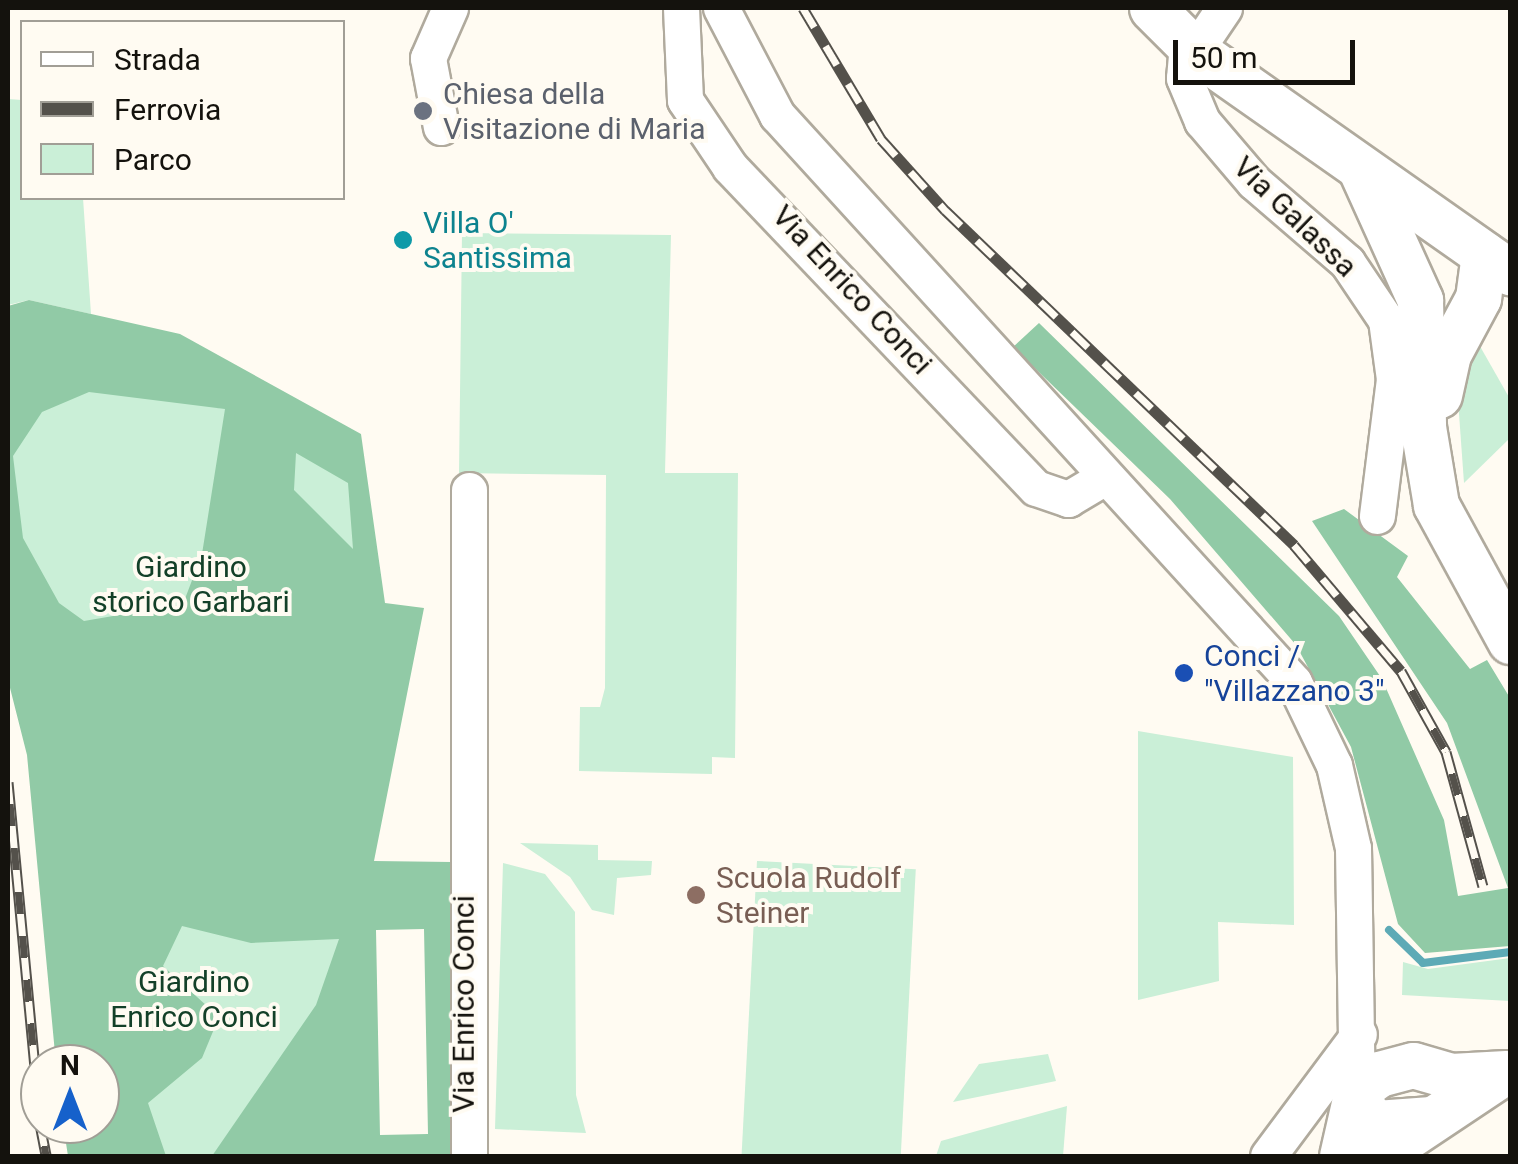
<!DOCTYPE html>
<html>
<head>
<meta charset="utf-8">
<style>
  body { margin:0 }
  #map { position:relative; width:1518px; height:1164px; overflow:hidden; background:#fffbf2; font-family:Roboto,sans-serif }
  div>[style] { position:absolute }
  .green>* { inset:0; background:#caefd7; transform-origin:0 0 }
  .forest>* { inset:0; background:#91caa6 }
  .stream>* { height:8px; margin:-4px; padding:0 4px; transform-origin:4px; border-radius:4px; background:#5daab6 }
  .roads { filter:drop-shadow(2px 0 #b0aa9d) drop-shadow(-2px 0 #b0aa9d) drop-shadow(0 2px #b0aa9d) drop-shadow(0 -2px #b0aa9d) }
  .minor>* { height:35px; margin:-17.5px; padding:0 17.5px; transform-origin:17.5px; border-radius:17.5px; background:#fff }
  .major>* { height:45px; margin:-22.5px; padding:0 22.5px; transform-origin:22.5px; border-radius:22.5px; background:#fff }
  .rail>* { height:11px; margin-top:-5.5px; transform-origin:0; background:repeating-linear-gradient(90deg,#fffbf2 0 22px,#54514b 0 44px); box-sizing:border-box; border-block:2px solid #54514b }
  .dots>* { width:28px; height:28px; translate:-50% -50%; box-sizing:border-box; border:5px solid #fffbf2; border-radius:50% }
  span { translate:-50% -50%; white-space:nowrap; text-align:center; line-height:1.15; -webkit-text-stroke:8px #fffbf2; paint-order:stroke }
  .worship-label { font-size:30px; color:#5b616d }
  .left { translate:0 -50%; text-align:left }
  .street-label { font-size:30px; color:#14120d }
  .culture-label { font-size:30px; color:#0d838f }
  .park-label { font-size:30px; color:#134028 }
  .transit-label { font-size:30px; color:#164399 }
  .education-label { font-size:30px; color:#785e54 }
  .frame { position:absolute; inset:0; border:10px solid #14120d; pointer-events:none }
  .legend { position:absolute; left:20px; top:20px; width:325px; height:180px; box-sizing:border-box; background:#fffbf2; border:2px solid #a19e96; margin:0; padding:12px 18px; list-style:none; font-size:30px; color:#14120d }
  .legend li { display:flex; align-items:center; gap:20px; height:50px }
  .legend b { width:50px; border:2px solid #a19e96 }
  .north { position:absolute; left:20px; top:1044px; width:100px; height:100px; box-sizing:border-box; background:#fffbf2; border:2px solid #a19e96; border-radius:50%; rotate:0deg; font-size:28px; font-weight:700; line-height:40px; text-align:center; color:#14120d }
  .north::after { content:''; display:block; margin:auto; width:35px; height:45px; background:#1661cb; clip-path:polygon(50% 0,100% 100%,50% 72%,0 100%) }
  .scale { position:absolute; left:1173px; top:40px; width:182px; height:45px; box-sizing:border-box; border:5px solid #14120d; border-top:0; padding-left:12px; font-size:30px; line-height:35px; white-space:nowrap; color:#14120d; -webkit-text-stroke:8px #fffbf2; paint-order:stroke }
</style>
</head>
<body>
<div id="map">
  <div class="green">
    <div style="clip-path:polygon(8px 99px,22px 100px,22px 198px,83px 198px,91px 314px,29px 300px,8px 305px)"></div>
    <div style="clip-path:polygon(462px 233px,671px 235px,665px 473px,738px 473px,735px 758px,712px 757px,712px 774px,579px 771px,580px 707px,600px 707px,605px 688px,606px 475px,459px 473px)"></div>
    <div style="clip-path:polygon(8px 322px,180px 356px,352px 480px,364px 863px,8px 615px)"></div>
    <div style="clip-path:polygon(1477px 341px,1510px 399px,1510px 438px,1464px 483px,1457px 386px)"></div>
    <div style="clip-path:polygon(1138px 731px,1293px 757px,1294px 925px,1218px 922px,1219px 981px,1138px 1000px)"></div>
    <div style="clip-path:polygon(520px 843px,598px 845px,598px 860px,652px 861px,651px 875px,617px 878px,614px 915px,592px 910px,570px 877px)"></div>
    <div style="left:757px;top:861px;width:159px;height:295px;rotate:3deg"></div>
    <div style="clip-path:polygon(503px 863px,545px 874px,575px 912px,576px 1095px,586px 1133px,495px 1129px)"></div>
    <div style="clip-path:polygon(178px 881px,364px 905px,331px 991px,224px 1156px,103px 1156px,100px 1064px)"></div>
    <div style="clip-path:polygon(1510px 958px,1510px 1001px,1402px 995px,1403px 962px,1428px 969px)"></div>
    <div style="clip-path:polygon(1048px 1054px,1056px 1081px,953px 1102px,979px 1064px)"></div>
    <div style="clip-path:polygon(1067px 1106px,1063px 1156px,936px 1156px,941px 1141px)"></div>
  </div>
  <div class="forest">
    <div style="clip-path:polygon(evenodd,29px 300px,180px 334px,361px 434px,385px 603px,424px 608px,374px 861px,451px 862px,461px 1156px,212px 1156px,316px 1005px,339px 939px,251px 943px,182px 926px,163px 966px,219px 1017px,202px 1058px,148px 1103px,166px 1156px,68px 1156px,63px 1124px,100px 1124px,100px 1064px,56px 1064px,27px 755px,8px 680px,8px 306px,29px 300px,89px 392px,225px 409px,202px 554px,183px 604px,84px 621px,59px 603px,23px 538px,13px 456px,42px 412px,89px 392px,29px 300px,296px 453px,348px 483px,353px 549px,294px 490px,296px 453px,29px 300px,424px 929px,428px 1134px,380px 1135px,376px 930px,424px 929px)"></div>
    <div style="clip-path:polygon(1039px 323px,1339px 616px,1382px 679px,1444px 820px,1458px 896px,1508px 888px,1447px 723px,1312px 521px,1344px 509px,1408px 556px,1397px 577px,1470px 669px,1487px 660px,1510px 698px,1510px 946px,1425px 953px,1398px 924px,1351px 747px,1296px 645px,1170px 499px,1013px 347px)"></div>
  </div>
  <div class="stream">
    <div style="left:1389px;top:930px;width:47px;rotate:44.1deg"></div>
    <div style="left:1423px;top:963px;width:88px;rotate:-7.2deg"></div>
  </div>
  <div class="roads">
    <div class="minor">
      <div style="left:681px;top:8px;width:92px;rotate:87.5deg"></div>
      <div style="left:685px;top:100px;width:81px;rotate:56.1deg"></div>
      <div style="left:730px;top:167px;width:443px;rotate:46.4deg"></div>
      <div style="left:1036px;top:488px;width:34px;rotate:19deg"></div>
      <div style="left:1068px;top:499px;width:43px;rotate:-30.7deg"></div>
      <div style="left:721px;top:8px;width:121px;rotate:62.4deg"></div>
      <div style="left:777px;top:115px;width:767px;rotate:47.64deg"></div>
      <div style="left:1294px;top:682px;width:92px;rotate:64.3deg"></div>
      <div style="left:1334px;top:765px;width:85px;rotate:77.1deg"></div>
      <div style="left:1353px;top:848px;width:242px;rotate:89.1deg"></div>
      <div style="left:1357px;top:1090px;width:34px;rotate:56deg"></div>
      <div style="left:1376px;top:1118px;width:55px;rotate:-4.2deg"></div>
      <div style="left:1187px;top:44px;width:34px;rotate:95deg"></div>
      <div style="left:1184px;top:78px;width:47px;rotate:67.3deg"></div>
      <div style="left:1202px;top:121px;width:80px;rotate:49.6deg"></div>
      <div style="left:1254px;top:182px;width:123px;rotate:40.7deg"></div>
      <div style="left:1347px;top:262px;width:70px;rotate:56.1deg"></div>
      <div style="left:1386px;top:320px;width:60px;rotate:82.3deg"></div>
      <div style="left:1394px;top:379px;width:138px;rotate:97.1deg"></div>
      <div style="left:1195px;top:51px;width:52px;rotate:-56deg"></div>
      <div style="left:441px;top:127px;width:70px;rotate:-100.7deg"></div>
      <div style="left:428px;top:58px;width:55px;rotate:-66.3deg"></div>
      <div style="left:469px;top:1156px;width:666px;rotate:-90deg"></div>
      <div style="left:1268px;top:1156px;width:152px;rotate:-53.3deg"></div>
    </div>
    <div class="major">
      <div style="left:1152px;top:8px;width:61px;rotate:45deg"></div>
      <div style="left:1195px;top:51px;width:385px;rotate:35.1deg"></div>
      <div style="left:1362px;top:172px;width:141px;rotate:65.6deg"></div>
      <div style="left:1420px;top:300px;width:127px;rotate:88.6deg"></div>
      <div style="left:1423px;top:427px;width:79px;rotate:80.5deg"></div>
      <div style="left:1436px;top:505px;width:155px;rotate:61.4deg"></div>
      <div style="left:1439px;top:395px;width:42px;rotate:-77.6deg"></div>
      <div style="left:1448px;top:354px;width:64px;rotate:-61.8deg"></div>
      <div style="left:1478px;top:298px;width:44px;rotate:-82.2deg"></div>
      <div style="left:1342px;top:1156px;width:68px;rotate:-77.2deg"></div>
      <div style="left:1357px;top:1090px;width:27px;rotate:-36deg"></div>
      <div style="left:1379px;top:1074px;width:35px;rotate:-15deg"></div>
      <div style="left:1413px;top:1065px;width:40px;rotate:16deg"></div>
      <div style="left:1451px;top:1076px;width:55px;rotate:-3.1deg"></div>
      <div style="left:1378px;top:1156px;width:141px;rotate:-33.7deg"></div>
    </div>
  </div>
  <div class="rail">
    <div style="left:803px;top:8px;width:152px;rotate:59.2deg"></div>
    <div style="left:881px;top:139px;width:96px;rotate:48deg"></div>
    <div style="left:945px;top:210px;width:484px;rotate:43.8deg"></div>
    <div style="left:1294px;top:545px;width:165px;rotate:49.7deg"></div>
    <div style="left:1401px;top:671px;width:93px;rotate:60.9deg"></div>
    <div style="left:1446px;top:752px;width:139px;rotate:74.6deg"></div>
    <div style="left:8px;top:782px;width:341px;rotate:84.6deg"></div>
    <div style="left:40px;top:1124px;width:33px;rotate:79deg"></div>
  </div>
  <div class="dots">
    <div style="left:423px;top:111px;background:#6b7280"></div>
    <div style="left:403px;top:240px;background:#0f9aa8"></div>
    <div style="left:1184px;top:673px;background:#1a4fb4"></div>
    <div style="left:696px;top:895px;background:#8d6e63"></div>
  </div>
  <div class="worship-label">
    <span class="left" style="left:443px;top:111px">Chiesa della<br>Visitazione di Maria</span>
  </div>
  <div class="street-label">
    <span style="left:1295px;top:217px;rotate:44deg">Via Galassa</span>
    <span style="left:852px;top:290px;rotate:47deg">Via Enrico Conci</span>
    <span style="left:464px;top:1004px;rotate:-90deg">Via Enrico Conci</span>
  </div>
  <div class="culture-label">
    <span class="left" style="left:423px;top:240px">Villa O'<br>Santissima</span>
  </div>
  <div class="park-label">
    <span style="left:191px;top:584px">Giardino<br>storico Garbari</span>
    <span style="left:194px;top:999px">Giardino<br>Enrico Conci</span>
  </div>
  <div class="transit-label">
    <span class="left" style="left:1204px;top:673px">Conci /<br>"Villazzano 3"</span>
  </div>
  <div class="education-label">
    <span class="left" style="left:716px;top:895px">Scuola Rudolf<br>Steiner</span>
  </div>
  <div class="frame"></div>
  <ul class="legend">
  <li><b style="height:12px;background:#fff"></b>Strada</li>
  <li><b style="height:12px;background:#54514b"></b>Ferrovia</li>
  <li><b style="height:28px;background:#caefd7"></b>Parco</li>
  </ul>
  <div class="north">N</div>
  <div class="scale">50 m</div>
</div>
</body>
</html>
